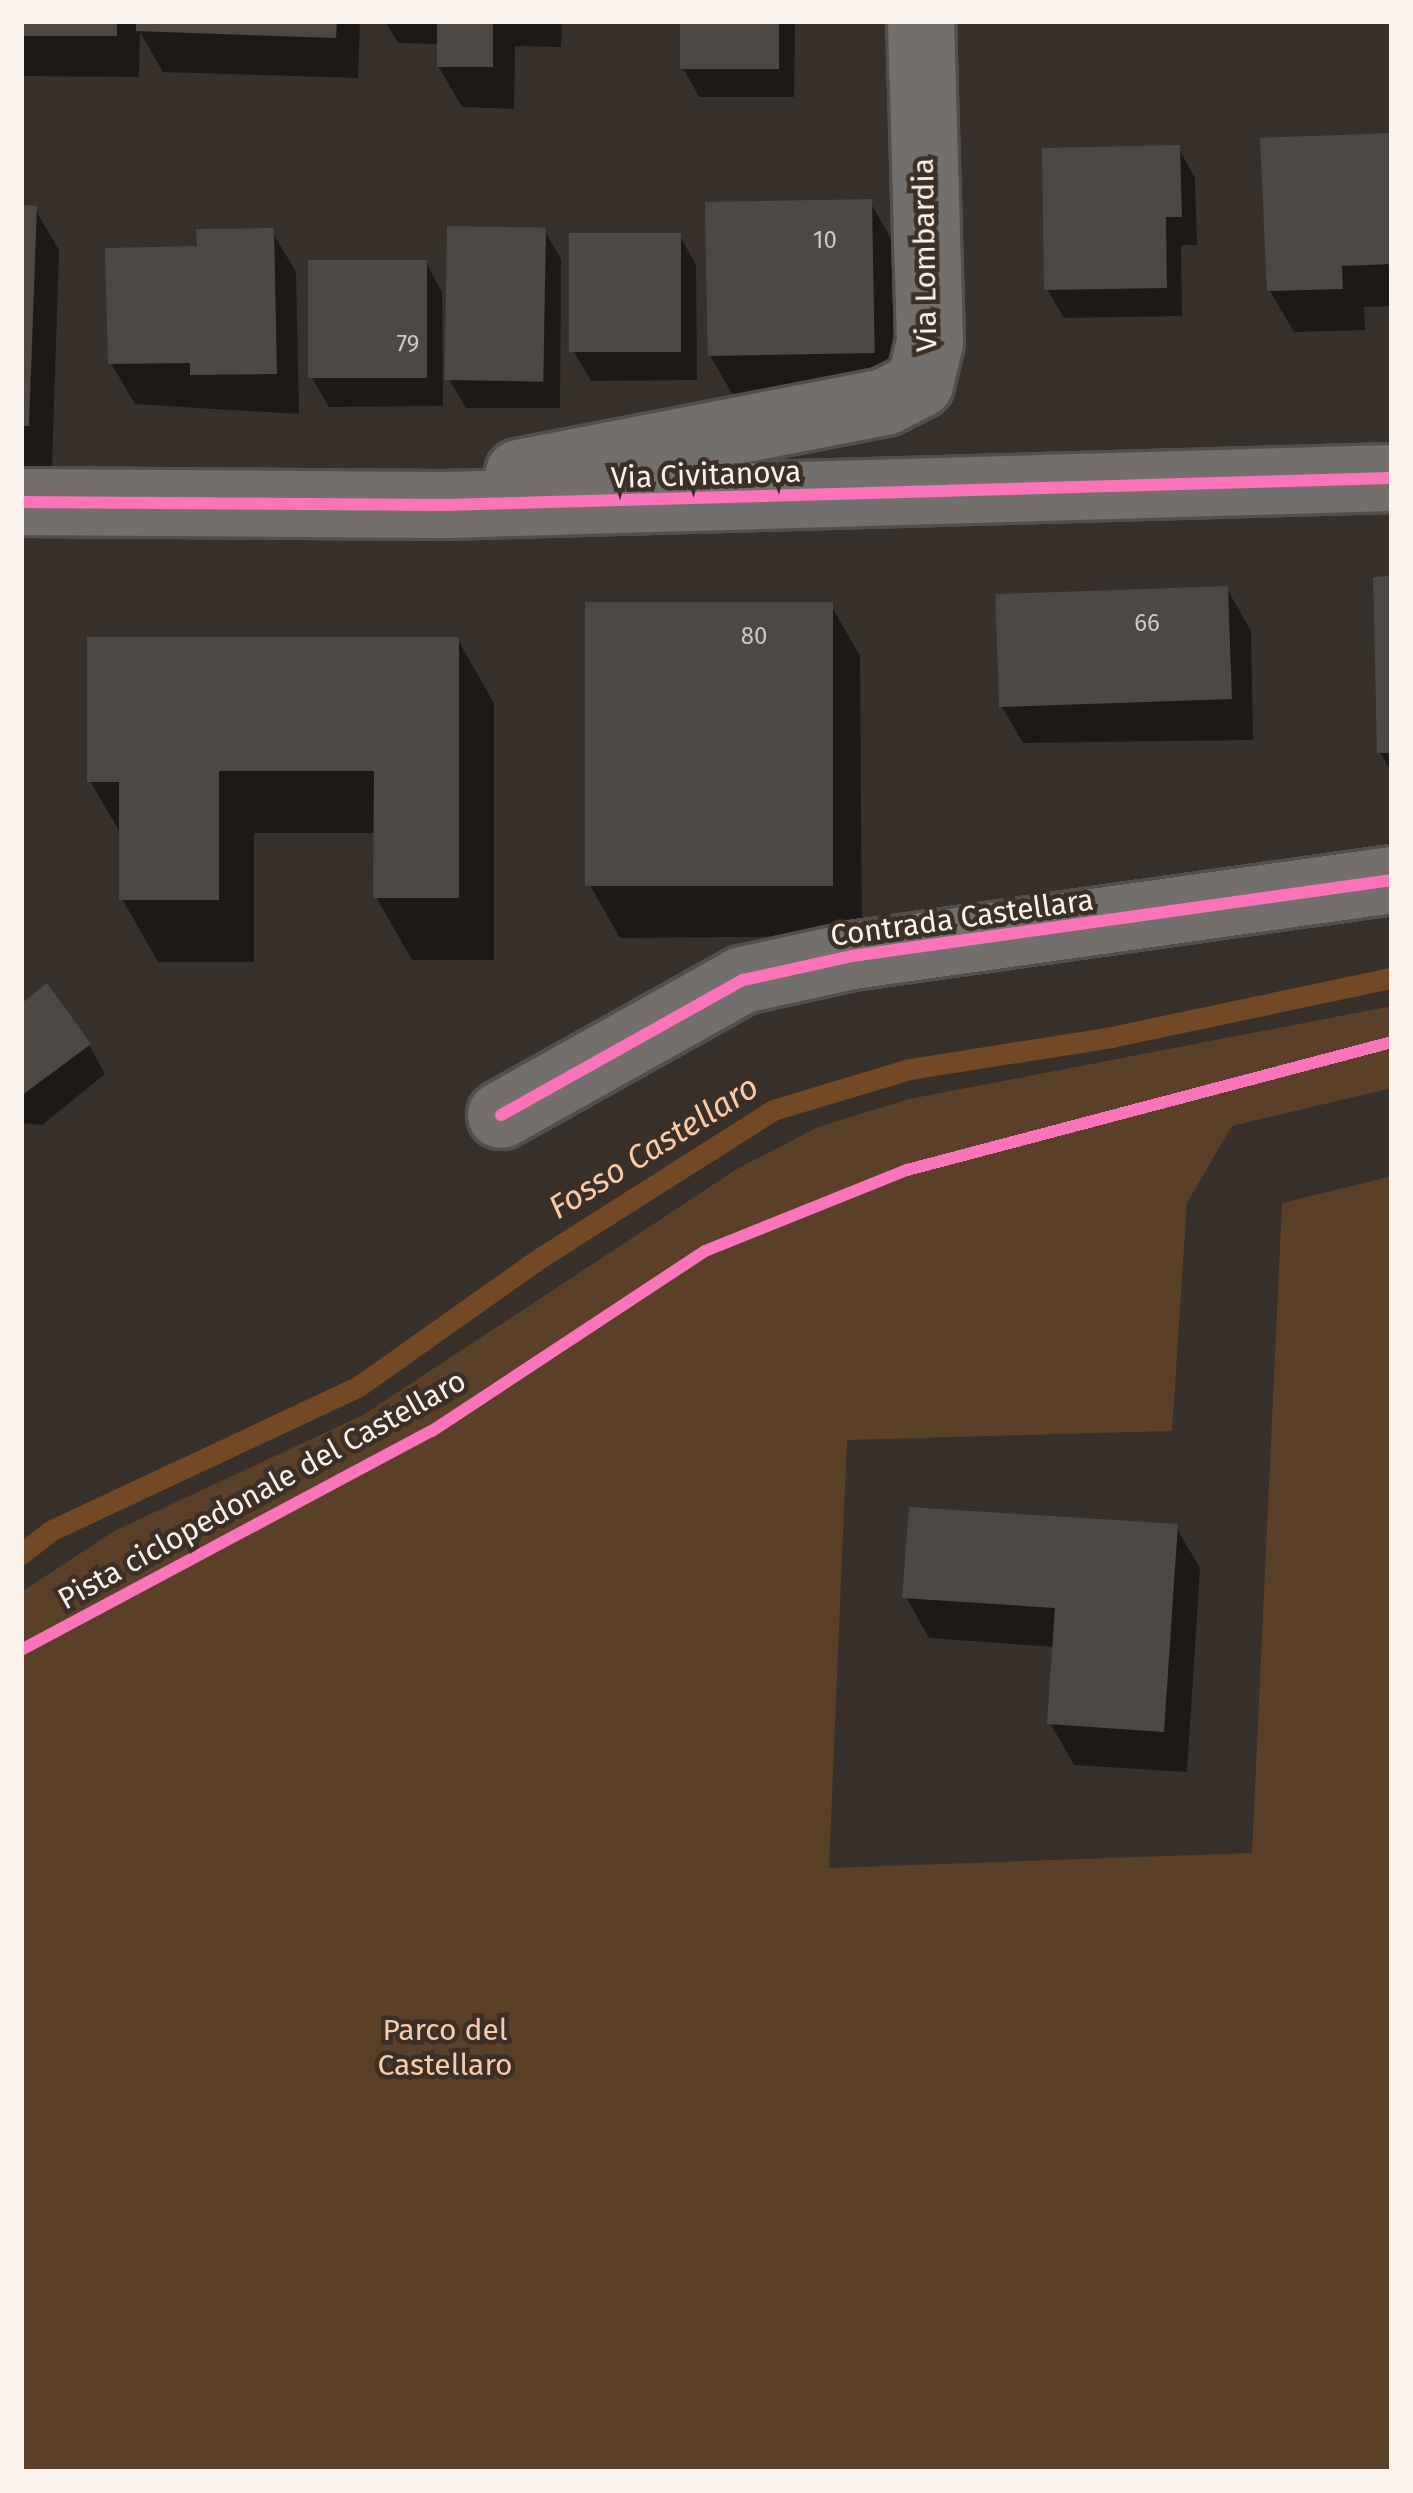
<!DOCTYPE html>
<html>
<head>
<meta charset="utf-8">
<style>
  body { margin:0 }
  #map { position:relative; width:1413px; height:2493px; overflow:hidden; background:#37302b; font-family:"Fira Sans",sans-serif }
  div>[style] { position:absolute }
  .green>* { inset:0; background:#5a3f29 }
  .shadow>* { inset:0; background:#0007 }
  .stream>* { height:21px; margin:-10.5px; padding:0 10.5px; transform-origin:10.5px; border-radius:10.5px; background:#724825 }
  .building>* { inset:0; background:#4e4844; transform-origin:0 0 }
  .roads { filter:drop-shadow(3px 0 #554f4b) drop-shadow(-3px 0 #554f4b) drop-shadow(0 3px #554f4b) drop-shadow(0 -3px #554f4b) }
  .minor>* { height:66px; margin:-33px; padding:0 33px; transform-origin:33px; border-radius:33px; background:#726f6c }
  .cycleway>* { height:12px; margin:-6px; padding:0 6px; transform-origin:6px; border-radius:6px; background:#fb73b8 }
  span { translate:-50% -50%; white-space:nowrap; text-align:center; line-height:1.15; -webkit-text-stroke:9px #3c2f26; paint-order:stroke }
  .number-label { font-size:24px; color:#cfc8c1 }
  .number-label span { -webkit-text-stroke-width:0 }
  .street-label { font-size:30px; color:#faf2eb }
  .park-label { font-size:30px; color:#f8ccab }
  .water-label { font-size:33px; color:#f7caaa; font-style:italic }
  .frame { position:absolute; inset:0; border:24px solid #faf2eb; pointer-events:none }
</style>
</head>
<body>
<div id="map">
  <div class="green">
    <div style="clip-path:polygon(1392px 1006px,1392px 1088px,1232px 1126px,1187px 1203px,1172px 1431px,847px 1440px,829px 1868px,1252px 1853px,1282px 1203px,1392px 1176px,1392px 2472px,21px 2472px,21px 1592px,116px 1530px,363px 1415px,737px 1169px,818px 1127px,909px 1099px)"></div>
  </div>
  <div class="shadow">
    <div style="clip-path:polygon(21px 21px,360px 21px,358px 78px,163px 72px,140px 32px,139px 77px,21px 76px)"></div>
    <div style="clip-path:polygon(385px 21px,562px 21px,561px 47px,515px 46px,514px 109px,462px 107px,438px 66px,439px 44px,398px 43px)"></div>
    <div style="clip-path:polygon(683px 21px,795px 21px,794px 97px,699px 97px,683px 68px)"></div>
    <div style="clip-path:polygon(1392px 136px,1392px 306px,1364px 307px,1365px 330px,1294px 332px,1270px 291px)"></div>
    <div style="clip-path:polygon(1179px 149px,1195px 178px,1197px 245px,1181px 245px,1182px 316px,1064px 318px,1047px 289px)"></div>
    <div style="clip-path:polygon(870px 202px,894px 244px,896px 393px,734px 397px,710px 355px)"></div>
    <div style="clip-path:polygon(21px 208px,35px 209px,59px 250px,52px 467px,21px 466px)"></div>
    <div style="clip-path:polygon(544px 230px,561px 259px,560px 408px,466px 408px,449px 379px)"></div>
    <div style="clip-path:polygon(272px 231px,296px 272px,299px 414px,135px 404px,111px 363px,200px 249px)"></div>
    <div style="clip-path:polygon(680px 236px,696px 265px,697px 380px,591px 381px,574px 352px)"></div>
    <div style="clip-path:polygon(426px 263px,442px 292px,443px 406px,329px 407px,312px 378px)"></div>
    <div style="clip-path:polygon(1392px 579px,1392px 774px,1380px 752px)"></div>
    <div style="clip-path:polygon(1227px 589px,1251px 631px,1253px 740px,1023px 743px,999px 702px)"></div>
    <div style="clip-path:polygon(831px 605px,860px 656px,862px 936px,620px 938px,591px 887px)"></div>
    <div style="clip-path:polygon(458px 640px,494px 703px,494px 960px,412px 960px,376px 897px,376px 833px,254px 833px,254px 962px,158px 962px,122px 899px,122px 836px,90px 781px)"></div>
    <div style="clip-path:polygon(21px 1008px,89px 1045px,105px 1074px,42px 1125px,21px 1123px)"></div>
    <div style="clip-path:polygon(1176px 1527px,1200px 1568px,1187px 1772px,1074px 1765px,1050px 1723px,1055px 1647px,929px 1638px,906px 1597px)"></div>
  </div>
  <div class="stream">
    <div style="left:21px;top:1554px;width:37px;rotate:-38deg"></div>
    <div style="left:50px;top:1531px;width:341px;rotate:-25.1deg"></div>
    <div style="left:359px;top:1386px;width:222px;rotate:-35.3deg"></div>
    <div style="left:540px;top:1258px;width:276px;rotate:-32.4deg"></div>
    <div style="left:773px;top:1110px;width:143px;rotate:-16.7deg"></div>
    <div style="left:910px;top:1069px;width:204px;rotate:-9deg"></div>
    <div style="left:1111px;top:1037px;width:287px;rotate:-11.9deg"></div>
  </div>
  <div class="building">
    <div style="left:21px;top:21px;width:96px;height:15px"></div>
    <div style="clip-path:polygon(136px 21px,337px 21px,336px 38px,136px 31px)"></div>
    <div style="left:437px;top:21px;width:56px;height:46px"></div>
    <div style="left:680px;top:21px;width:99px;height:48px"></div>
    <div style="clip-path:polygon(1392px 133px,1392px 264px,1342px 266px,1343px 289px,1267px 291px,1260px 138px)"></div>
    <div style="clip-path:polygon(1180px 145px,1182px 217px,1166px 217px,1167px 288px,1044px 290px,1042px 148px)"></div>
    <div style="left:872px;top:199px;width:154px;height:167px;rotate:89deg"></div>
    <div style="clip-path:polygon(21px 205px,37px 206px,29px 426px,21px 426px)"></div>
    <div style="left:447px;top:226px;width:99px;height:154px;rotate:1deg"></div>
    <div style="clip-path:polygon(274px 228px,277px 374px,190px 375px,190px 363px,108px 364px,105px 248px,197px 246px,196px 229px)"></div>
    <div style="left:681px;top:233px;width:119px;height:112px;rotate:90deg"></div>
    <div style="left:427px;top:260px;width:118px;height:119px;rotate:90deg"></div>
    <div style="clip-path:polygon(1392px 576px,1392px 753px,1377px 753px,1373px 577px)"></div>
    <div style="left:1228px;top:586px;width:113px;height:233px;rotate:88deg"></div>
    <div style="left:833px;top:602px;width:284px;height:248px;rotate:90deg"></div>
    <div style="clip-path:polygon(87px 637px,459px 637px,459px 898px,373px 898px,374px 771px,219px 771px,219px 900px,119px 900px,119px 782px,87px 782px)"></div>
    <div style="clip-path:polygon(47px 983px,91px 1044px,21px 1096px,21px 1004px)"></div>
    <div style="clip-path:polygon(909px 1507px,1178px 1524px,1164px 1732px,1047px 1724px,1055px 1608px,902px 1598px)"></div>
  </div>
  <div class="roads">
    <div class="minor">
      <div style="left:519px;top:473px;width:373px;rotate:-11deg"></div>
      <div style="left:885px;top:402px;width:39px;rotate:-27deg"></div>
      <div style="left:920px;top:384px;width:43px;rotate:-76.6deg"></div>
      <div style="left:930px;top:342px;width:321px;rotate:-91.6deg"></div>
      <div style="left:21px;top:502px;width:423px;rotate:0.4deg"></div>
      <div style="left:444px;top:505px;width:948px;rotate:-1.63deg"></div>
      <div style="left:501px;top:1115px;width:277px;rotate:-29.2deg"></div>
      <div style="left:743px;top:980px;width:112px;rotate:-12.4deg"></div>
      <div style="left:852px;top:956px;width:545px;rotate:-8.01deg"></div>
    </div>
  </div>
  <div class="cycleway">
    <div style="left:21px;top:502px;width:423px;rotate:0.4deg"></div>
    <div style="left:444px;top:505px;width:948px;rotate:-1.63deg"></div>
    <div style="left:501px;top:1115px;width:277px;rotate:-29.2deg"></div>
    <div style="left:743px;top:980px;width:112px;rotate:-12.4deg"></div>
    <div style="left:852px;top:956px;width:545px;rotate:-8.01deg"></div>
    <div style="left:21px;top:1650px;width:466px;rotate:-28.1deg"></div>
    <div style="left:432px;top:1431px;width:327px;rotate:-33.4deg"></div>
    <div style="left:705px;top:1251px;width:218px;rotate:-21.9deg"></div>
    <div style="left:907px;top:1170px;width:502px;rotate:-14.78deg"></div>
  </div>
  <div class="number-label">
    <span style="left:825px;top:241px">10</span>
    <span style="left:408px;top:345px">79</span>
    <span style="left:1147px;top:624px">66</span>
    <span style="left:754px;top:637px">80</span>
  </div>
  <div class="street-label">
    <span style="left:925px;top:255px;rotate:-91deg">Via Lombardia</span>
    <span style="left:706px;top:475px;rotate:-2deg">Via Civitanova</span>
    <span style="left:962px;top:918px;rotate:-8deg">Contrada Castellara</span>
    <span style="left:262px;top:1490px;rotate:-29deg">Pista ciclopedonale del Castellaro</span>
  </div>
  <div class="park-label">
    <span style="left:445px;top:2047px">Parco del<br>Castellaro</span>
  </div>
  <div class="water-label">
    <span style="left:654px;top:1148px;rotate:-32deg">Fosso Castellaro</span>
  </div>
  <div class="frame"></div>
</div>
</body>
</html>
